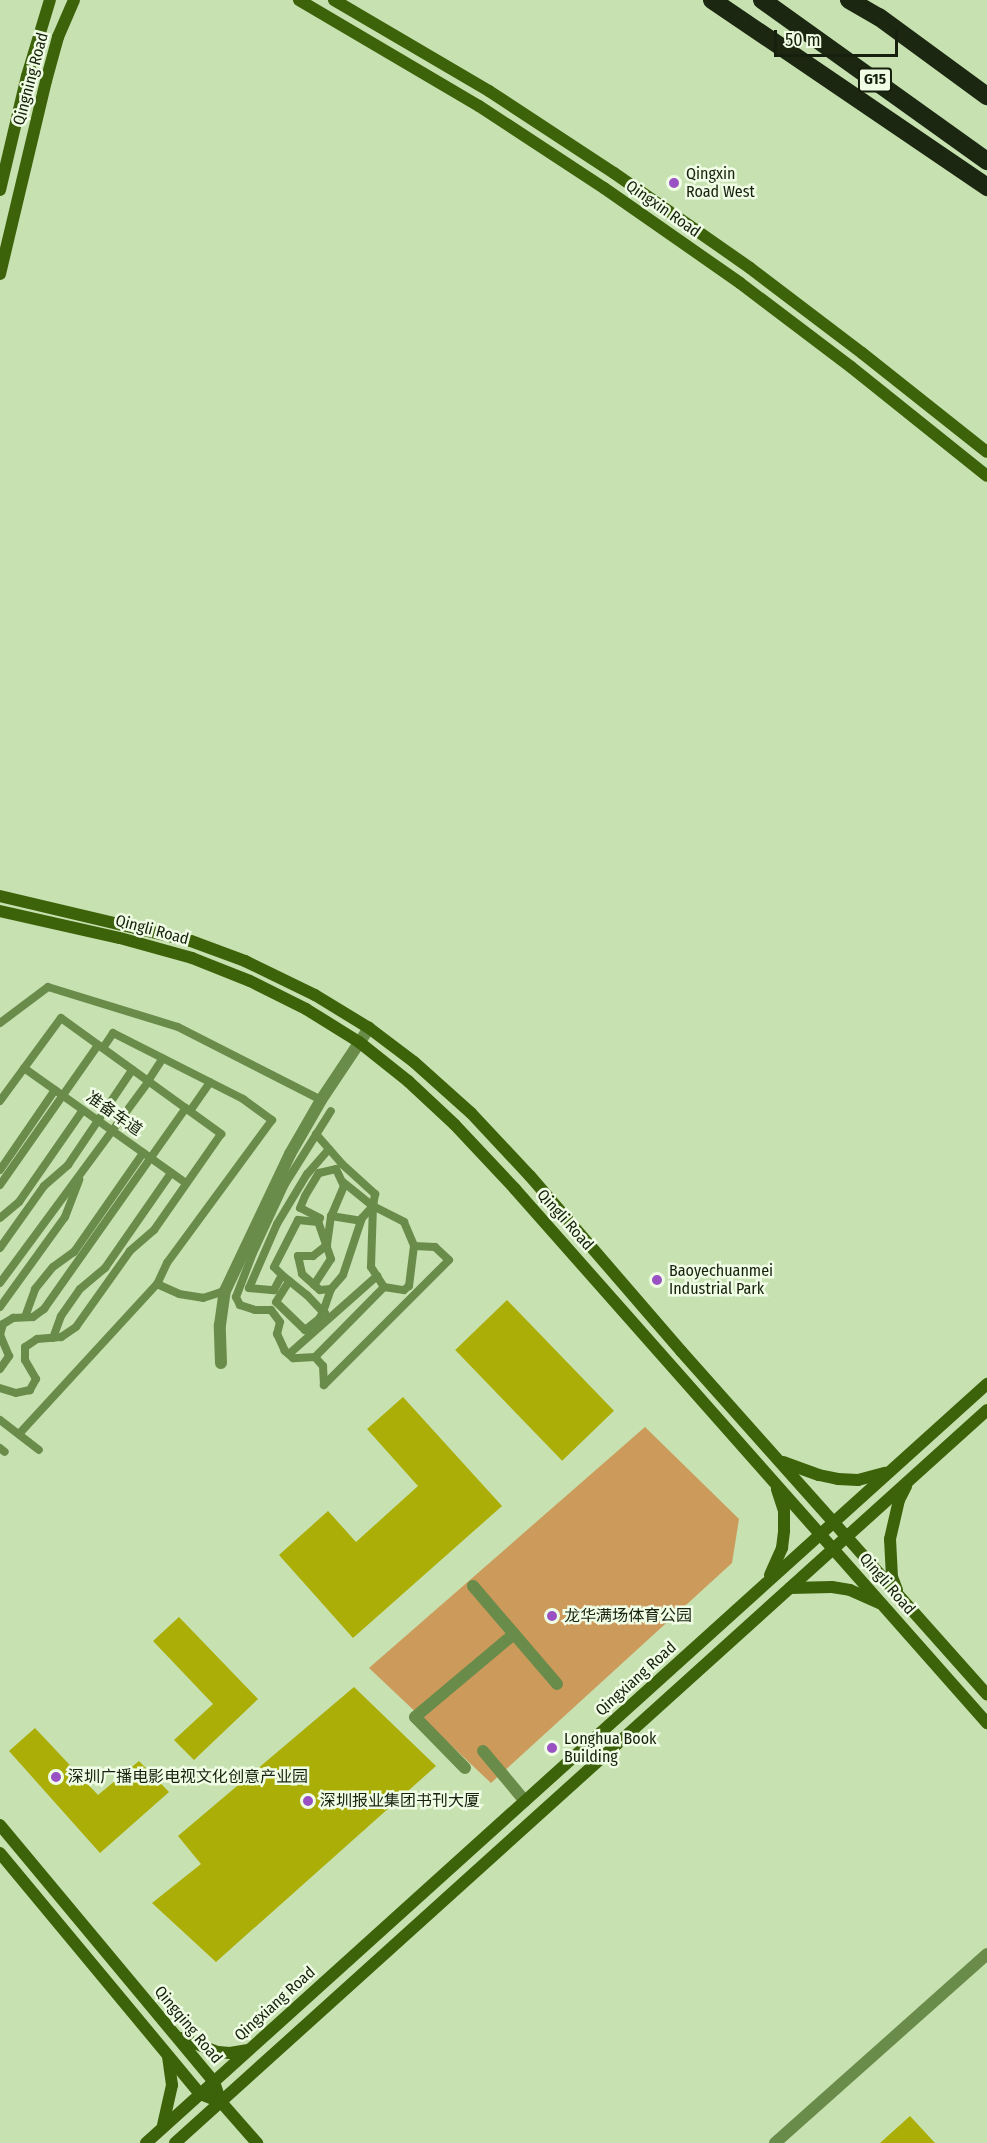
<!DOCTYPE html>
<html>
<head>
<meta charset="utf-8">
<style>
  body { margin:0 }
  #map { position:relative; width:987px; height:2143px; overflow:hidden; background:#c7e1b1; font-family:"Fira Sans Condensed","Noto Sans SC",sans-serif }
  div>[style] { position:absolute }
  .green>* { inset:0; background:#cc9a5b }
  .building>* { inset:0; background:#abae06; transform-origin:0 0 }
  .lane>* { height:8px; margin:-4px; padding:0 4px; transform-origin:4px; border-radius:4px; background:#6a8c4b }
  .street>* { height:12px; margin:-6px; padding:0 6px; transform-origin:6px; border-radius:6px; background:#6a8c4b }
  .secondary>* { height:12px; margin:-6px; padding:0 6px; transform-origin:6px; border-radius:6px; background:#3d630a }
  .highway>* { height:18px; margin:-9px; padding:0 9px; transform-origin:9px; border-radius:9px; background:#1b2710 }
  .dots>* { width:16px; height:16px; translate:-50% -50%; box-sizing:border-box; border:3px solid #f0fde5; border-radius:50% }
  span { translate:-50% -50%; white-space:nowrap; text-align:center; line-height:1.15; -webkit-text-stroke:5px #f0fde5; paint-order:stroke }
  .shield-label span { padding:2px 4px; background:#f0fde5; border:2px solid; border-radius:4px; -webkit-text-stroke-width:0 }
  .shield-label { font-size:15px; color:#17200e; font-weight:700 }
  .street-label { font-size:16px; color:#17200e }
  .poi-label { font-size:16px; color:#17200e }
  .left { translate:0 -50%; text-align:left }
  .scale { position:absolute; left:774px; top:30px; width:124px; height:27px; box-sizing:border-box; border:3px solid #17200e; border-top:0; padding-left:8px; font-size:18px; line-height:21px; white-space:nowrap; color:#17200e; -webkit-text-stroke:4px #f0fde5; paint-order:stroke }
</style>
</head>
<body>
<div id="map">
  <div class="green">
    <div style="clip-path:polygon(645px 1427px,739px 1519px,732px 1563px,491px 1783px,369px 1668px)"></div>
  </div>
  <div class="building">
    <div style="left:507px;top:1300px;width:154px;height:72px;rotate:46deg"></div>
    <div style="clip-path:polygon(403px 1397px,502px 1506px,353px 1638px,279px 1555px,328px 1511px,356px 1542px,418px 1486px,367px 1429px)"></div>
    <div style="clip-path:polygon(179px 1617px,258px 1699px,194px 1760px,174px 1740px,213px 1704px,153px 1641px)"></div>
    <div style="clip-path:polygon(354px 1687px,436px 1766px,216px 1962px,152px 1903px,201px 1864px,178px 1836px)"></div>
    <div style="clip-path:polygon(35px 1728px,98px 1795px,139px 1761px,169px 1792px,100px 1853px,9px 1751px)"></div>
    <div style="clip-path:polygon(910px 2116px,935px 2143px,880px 2143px)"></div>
  </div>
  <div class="lane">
    <div style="left:0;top:1023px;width:60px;rotate:-36.9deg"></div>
    <div style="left:48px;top:987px;width:136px;rotate:17.1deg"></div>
    <div style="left:178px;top:1027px;width:161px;rotate:27deg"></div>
    <div style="left:103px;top:1048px;width:18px;rotate:-56deg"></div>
    <div style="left:113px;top:1033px;width:146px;rotate:26.9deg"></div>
    <div style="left:243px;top:1099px;width:36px;rotate:36deg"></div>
    <div style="left:272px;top:1120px;width:177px;rotate:126.3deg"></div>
    <div style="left:167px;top:1263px;width:23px;rotate:115deg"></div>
    <div style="left:24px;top:1068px;width:199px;rotate:35.4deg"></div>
    <div style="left:148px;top:1081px;width:27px;rotate:-57deg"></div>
    <div style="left:0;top:1101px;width:103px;rotate:-53.7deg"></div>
    <div style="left:61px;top:1018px;width:198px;rotate:35.9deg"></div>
    <div style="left:221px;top:1134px;width:117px;rotate:124.9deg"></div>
    <div style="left:154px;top:1230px;width:32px;rotate:139deg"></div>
    <div style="left:130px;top:1251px;width:93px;rotate:125.4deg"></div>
    <div style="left:76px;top:1327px;width:18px;rotate:146deg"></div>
    <div style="left:61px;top:1337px;width:24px;rotate:175deg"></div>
    <div style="left:37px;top:1339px;width:14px;rotate:146deg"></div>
    <div style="left:25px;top:1347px;width:13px;rotate:90deg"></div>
    <div style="left:25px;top:1360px;width:22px;rotate:60deg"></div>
    <div style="left:36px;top:1379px;width:13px;rotate:119deg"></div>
    <div style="left:30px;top:1390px;width:14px;rotate:168deg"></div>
    <div style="left:16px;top:1393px;width:17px;rotate:-163deg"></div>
    <div style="left:190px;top:1111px;width:35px;rotate:-55deg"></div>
    <div style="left:316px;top:1134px;width:40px;rotate:49deg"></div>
    <div style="left:342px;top:1164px;width:45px;rotate:42.3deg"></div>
    <div style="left:375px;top:1194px;width:12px;rotate:99deg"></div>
    <div style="left:329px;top:1149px;width:33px;rotate:131deg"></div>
    <div style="left:307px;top:1174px;width:58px;rotate:121deg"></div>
    <div style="left:277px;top:1224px;width:70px;rotate:113.6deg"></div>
    <div style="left:249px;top:1288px;width:25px;rotate:5deg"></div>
    <div style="left:274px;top:1290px;width:17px;rotate:-62deg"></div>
    <div style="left:282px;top:1275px;width:11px;rotate:-135deg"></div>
    <div style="left:274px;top:1267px;width:53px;rotate:-62.9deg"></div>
    <div style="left:298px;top:1220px;width:20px;rotate:6deg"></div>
    <div style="left:318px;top:1222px;width:4px;rotate:-63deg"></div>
    <div style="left:320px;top:1218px;width:22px;rotate:-153deg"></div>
    <div style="left:300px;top:1208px;width:13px;rotate:-67deg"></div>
    <div style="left:305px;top:1196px;width:27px;rotate:-59deg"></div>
    <div style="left:319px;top:1173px;width:17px;rotate:-13deg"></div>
    <div style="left:336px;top:1169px;width:19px;rotate:65deg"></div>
    <div style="left:344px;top:1186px;width:33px;rotate:113deg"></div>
    <div style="left:331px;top:1216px;width:29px;rotate:98deg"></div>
    <div style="left:327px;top:1245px;width:18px;rotate:142deg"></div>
    <div style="left:313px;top:1256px;width:15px;rotate:180deg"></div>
    <div style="left:298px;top:1256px;width:18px;rotate:77deg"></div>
    <div style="left:302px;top:1274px;width:24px;rotate:42deg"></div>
    <div style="left:320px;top:1290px;width:11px;rotate:-5deg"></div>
    <div style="left:331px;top:1289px;width:18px;rotate:-49deg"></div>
    <div style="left:343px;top:1275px;width:60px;rotate:-71.6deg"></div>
    <div style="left:362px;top:1218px;width:16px;rotate:-47deg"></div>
    <div style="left:373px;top:1206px;width:61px;rotate:91.9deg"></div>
    <div style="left:371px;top:1267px;width:24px;rotate:57deg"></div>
    <div style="left:384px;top:1287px;width:20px;rotate:9deg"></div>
    <div style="left:404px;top:1290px;width:6px;rotate:-39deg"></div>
    <div style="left:409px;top:1286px;width:40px;rotate:-82.9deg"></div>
    <div style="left:414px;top:1246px;width:21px;rotate:3deg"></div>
    <div style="left:435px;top:1247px;width:19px;rotate:43deg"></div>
    <div style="left:449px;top:1260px;width:177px;rotate:135deg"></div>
    <div style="left:324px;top:1385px;width:19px;rotate:-93deg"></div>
    <div style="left:323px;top:1366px;width:12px;rotate:-132deg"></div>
    <div style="left:315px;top:1357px;width:22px;rotate:177deg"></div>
    <div style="left:293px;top:1358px;width:11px;rotate:-139deg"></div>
    <div style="left:285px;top:1351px;width:19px;rotate:-115deg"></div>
    <div style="left:277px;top:1334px;width:12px;rotate:-76deg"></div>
    <div style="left:280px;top:1322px;width:15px;rotate:-127deg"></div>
    <div style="left:271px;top:1310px;width:16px;rotate:180deg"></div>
    <div style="left:255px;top:1310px;width:16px;rotate:-162deg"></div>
    <div style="left:240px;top:1305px;width:9px;rotate:-117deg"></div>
    <div style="left:236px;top:1297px;width:47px;rotate:-68.9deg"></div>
    <div style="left:253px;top:1253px;width:76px;rotate:-65.1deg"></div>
    <div style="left:285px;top:1184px;width:86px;rotate:-57.8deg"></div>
    <div style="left:0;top:1170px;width:97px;rotate:-55.5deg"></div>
    <div style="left:343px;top:1182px;width:38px;rotate:39deg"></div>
    <div style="left:373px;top:1206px;width:35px;rotate:27deg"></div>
    <div style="left:404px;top:1222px;width:26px;rotate:67deg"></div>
    <div style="left:0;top:1185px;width:171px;rotate:-55deg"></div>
    <div style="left:331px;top:1216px;width:30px;rotate:9deg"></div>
    <div style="left:0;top:1218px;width:25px;rotate:-40deg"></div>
    <div style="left:19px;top:1202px;width:112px;rotate:-55.2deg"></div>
    <div style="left:0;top:1248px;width:76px;rotate:-54.6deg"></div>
    <div style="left:44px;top:1186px;width:32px;rotate:-41deg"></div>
    <div style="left:68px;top:1165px;width:115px;rotate:-56deg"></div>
    <div style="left:282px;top:1275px;width:32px;rotate:39deg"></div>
    <div style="left:307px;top:1295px;width:23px;rotate:47deg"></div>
    <div style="left:323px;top:1312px;width:8px;rotate:120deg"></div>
    <div style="left:319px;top:1319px;width:18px;rotate:142deg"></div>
    <div style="left:305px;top:1330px;width:40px;rotate:-136deg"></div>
    <div style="left:276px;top:1302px;width:25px;rotate:-58deg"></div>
    <div style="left:0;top:1283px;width:251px;rotate:-53.6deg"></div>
    <div style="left:314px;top:1285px;width:31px;rotate:-57deg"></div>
    <div style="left:331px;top:1259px;width:39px;rotate:-109deg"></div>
    <div style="left:0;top:1307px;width:111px;rotate:-54.2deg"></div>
    <div style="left:65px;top:1217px;width:40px;rotate:-69deg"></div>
    <div style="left:325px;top:1313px;width:2px;rotate:-153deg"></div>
    <div style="left:323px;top:1312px;width:24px;rotate:-71deg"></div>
    <div style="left:25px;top:1317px;width:30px;rotate:-70deg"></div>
    <div style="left:35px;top:1289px;width:28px;rotate:-51deg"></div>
    <div style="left:53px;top:1267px;width:26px;rotate:-36deg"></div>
    <div style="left:74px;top:1252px;width:121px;rotate:-55.1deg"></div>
    <div style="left:53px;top:1338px;width:23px;rotate:-70deg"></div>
    <div style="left:61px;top:1316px;width:33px;rotate:-55deg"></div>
    <div style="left:80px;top:1289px;width:33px;rotate:-40deg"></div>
    <div style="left:105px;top:1268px;width:116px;rotate:-55.2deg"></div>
    <div style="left:289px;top:1354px;width:118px;rotate:-41.6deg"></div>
    <div style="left:315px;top:1357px;width:98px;rotate:-45.4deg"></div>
    <div style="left:0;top:1369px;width:16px;rotate:-55deg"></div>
    <div style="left:9px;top:1356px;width:23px;rotate:-113deg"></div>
    <div style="left:0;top:1335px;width:11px;rotate:-75deg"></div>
    <div style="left:3px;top:1324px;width:12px;rotate:-31deg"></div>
    <div style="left:13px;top:1318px;width:20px;rotate:-3deg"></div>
    <div style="left:33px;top:1317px;width:14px;rotate:-36deg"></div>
    <div style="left:44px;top:1309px;width:246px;rotate:-54.8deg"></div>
    <div style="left:0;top:1420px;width:49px;rotate:37.6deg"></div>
    <div style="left:19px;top:1434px;width:204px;rotate:-47.4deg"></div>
    <div style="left:157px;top:1284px;width:24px;rotate:24deg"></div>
    <div style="left:179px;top:1294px;width:24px;rotate:9deg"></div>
    <div style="left:203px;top:1298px;width:23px;rotate:-18deg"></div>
    <div style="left:0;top:1448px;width:6px;rotate:39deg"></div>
  </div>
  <div class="street">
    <div style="left:221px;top:1363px;width:38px;rotate:-92deg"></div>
    <div style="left:220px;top:1325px;width:34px;rotate:-82deg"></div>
    <div style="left:225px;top:1291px;width:152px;rotate:-64.6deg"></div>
    <div style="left:290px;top:1154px;width:62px;rotate:-60.1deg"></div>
    <div style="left:321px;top:1100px;width:87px;rotate:-56.3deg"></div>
    <div style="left:473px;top:1586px;width:129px;rotate:49.4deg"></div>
    <div style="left:483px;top:1751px;width:65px;rotate:50deg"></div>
    <div style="left:465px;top:1768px;width:71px;rotate:-134.4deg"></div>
    <div style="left:415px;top:1717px;width:129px;rotate:-40deg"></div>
    <div style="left:775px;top:2143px;width:284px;rotate:-41.7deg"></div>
  </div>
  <div class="secondary">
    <div style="left:299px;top:0;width:209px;rotate:30.5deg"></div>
    <div style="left:479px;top:106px;width:149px;rotate:33.3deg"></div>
    <div style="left:604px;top:188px;width:166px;rotate:34.9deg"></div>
    <div style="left:740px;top:283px;width:139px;rotate:37.1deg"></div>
    <div style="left:851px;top:367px;width:174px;rotate:38.7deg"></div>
    <div style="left:334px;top:0;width:180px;rotate:30.4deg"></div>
    <div style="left:489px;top:91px;width:149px;rotate:33.3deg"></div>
    <div style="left:614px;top:173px;width:166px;rotate:34.9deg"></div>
    <div style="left:750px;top:268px;width:141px;rotate:37.2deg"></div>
    <div style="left:862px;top:353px;width:159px;rotate:38.4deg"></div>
    <div style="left:0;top:190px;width:117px;rotate:-76.7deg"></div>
    <div style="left:27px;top:76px;width:79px;rotate:-73.2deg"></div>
    <div style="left:0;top:274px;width:198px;rotate:-76.6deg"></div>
    <div style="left:46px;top:81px;width:46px;rotate:-74.7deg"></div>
    <div style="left:58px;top:37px;width:40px;rotate:-66.6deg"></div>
    <div style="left:0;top:896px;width:196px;rotate:13.3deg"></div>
    <div style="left:191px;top:941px;width:58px;rotate:20.3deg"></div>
    <div style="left:245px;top:961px;width:78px;rotate:25.9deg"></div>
    <div style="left:315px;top:995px;width:63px;rotate:31.4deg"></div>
    <div style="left:369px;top:1028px;width:56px;rotate:37.1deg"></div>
    <div style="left:414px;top:1062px;width:76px;rotate:41.8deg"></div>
    <div style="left:471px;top:1113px;width:86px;rotate:46.9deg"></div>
    <div style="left:530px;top:1176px;width:231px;rotate:49.2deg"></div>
    <div style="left:681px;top:1351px;width:460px;rotate:48.3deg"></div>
    <div style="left:0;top:911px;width:123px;rotate:12.7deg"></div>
    <div style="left:120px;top:938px;width:75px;rotate:15.5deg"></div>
    <div style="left:192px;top:958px;width:62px;rotate:21.6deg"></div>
    <div style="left:250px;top:981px;width:63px;rotate:26.6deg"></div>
    <div style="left:306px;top:1009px;width:62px;rotate:31.9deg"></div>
    <div style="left:359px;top:1042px;width:63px;rotate:38.5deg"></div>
    <div style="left:408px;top:1081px;width:64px;rotate:43.1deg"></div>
    <div style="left:455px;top:1125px;width:88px;rotate:46.8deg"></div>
    <div style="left:515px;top:1189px;width:713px;rotate:48.53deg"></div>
    <div style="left:783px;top:1462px;width:38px;rotate:20deg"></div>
    <div style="left:819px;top:1475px;width:19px;rotate:12deg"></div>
    <div style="left:838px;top:1479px;width:20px;rotate:3deg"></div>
    <div style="left:858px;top:1480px;width:28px;rotate:-15deg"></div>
    <div style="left:770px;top:1575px;width:30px;rotate:-66deg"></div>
    <div style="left:782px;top:1548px;width:17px;rotate:-83deg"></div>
    <div style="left:784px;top:1531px;width:20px;rotate:-90deg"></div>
    <div style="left:784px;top:1511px;width:23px;rotate:-108deg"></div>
    <div style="left:790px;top:1588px;width:42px;rotate:-1.4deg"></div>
    <div style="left:832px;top:1587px;width:18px;rotate:9deg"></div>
    <div style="left:850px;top:1590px;width:32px;rotate:24deg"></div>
    <div style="left:897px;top:1590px;width:14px;rotate:-111deg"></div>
    <div style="left:892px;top:1577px;width:38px;rotate:-93deg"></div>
    <div style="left:890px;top:1539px;width:40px;rotate:-77deg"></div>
    <div style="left:899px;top:1500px;width:16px;rotate:-63deg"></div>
    <div style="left:0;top:1825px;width:334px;rotate:50.2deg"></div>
    <div style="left:214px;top:2082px;width:21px;rotate:71deg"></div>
    <div style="left:221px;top:2102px;width:55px;rotate:48.7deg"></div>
    <div style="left:0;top:1853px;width:313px;rotate:50.3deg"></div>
    <div style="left:200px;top:2094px;width:22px;rotate:21deg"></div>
    <div style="left:181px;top:2038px;width:40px;rotate:21deg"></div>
    <div style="left:218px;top:2052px;width:12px;rotate:5deg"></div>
    <div style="left:230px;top:2053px;width:17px;rotate:-10deg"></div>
    <div style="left:163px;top:2125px;width:41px;rotate:-77.3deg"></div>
    <div style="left:172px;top:2085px;width:28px;rotate:-98deg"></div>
    <div style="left:146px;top:2143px;width:1133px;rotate:-42.07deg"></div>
    <div style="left:175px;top:2143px;width:1094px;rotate:-42.07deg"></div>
  </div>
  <div class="highway">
    <div style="left:712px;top:0;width:333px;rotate:34.2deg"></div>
    <div style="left:762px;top:0;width:277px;rotate:35.6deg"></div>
    <div style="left:849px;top:0;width:34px;rotate:30deg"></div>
    <div style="left:879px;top:17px;width:134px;rotate:36.2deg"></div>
  </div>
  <div class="dots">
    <div style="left:674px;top:183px;background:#9a51c4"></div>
    <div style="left:657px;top:1280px;background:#9a51c4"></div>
    <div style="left:552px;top:1616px;background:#9a51c4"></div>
    <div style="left:552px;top:1748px;background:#9a51c4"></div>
    <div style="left:56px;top:1777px;background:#9a51c4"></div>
    <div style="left:308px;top:1801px;background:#9a51c4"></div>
  </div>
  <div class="shield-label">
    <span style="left:875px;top:80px">G15</span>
  </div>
  <div class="street-label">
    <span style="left:31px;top:79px;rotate:-75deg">Qingning Road</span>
    <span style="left:663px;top:209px;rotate:35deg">Qingxin Road</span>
    <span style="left:152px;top:930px;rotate:15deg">Qingli Road</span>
    <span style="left:114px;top:1114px;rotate:35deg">准备车道</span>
    <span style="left:565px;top:1220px;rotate:48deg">Qingli Road</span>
    <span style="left:887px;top:1584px;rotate:49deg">Qingli Road</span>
    <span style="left:636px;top:1679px;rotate:-42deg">Qingxiang Road</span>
    <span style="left:275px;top:2004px;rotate:-42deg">Qingxiang Road</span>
    <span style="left:188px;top:2025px;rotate:50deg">Qingqing Road</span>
  </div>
  <div class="poi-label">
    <span class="left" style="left:686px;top:183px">Qingxin<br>Road West</span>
    <span class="left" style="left:669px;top:1280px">Baoyechuanmei<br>Industrial Park</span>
    <span class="left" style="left:564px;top:1616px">龙华满场体育公园</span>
    <span class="left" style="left:564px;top:1748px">Longhua Book<br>Building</span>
    <span class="left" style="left:68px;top:1777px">深圳广播电影电视文化创意产业园</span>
    <span class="left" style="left:320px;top:1801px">深圳报业集团书刊大厦</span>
  </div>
  <div class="scale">50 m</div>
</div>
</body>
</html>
